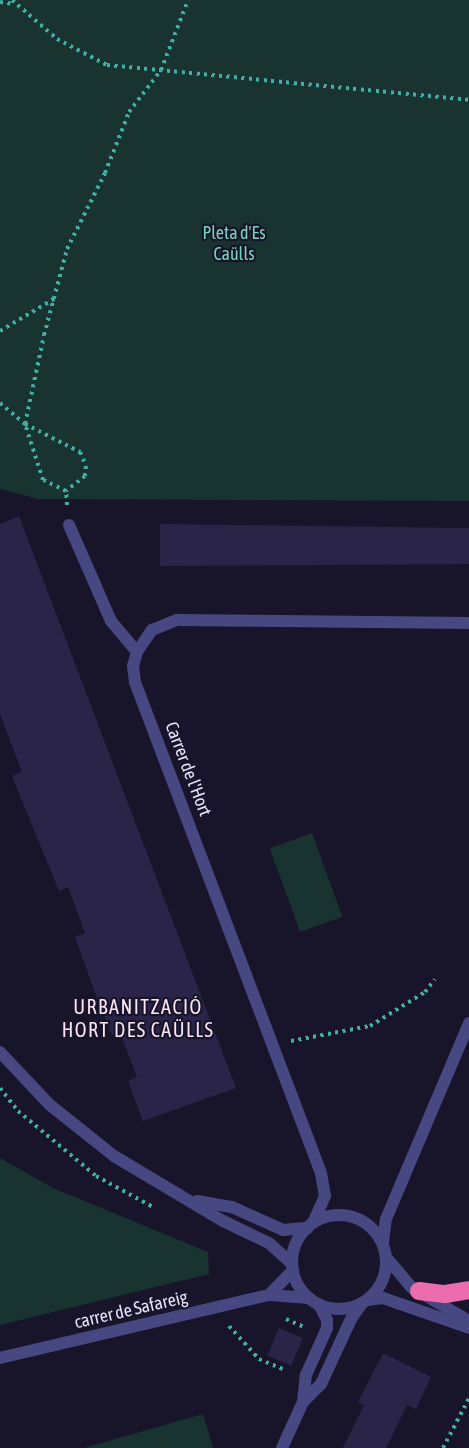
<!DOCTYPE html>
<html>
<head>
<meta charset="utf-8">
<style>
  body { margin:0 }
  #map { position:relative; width:469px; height:1448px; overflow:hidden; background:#18152a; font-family:"Asap Condensed",sans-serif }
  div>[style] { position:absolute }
  .green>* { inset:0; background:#193331; transform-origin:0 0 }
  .building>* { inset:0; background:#2a2448; transform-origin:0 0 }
  .path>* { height:4px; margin-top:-2px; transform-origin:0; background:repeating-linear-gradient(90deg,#43aea5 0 3px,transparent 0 7.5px) }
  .pedestrian>* { height:12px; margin:-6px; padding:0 6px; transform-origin:6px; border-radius:6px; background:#474782 }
  .minor>* { height:12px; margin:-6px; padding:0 6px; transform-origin:6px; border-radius:6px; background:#474782 }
  .minor>.ring { margin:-6px; padding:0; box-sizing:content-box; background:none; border:12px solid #474782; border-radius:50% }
  .motorway>* { height:18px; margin:-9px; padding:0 9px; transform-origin:9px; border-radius:9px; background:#eb6dad }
  span { translate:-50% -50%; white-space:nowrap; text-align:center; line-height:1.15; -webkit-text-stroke:4.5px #18152a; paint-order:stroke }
  .park-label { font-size:18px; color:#76d3b9 }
  .street-label { font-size:18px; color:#e4e2fb }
  .neighbourhood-label { font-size:20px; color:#fbe4f3; letter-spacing:1.5px }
</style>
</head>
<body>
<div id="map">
  <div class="green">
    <div style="clip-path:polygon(0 0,469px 0,469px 501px,38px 499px,0 489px)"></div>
    <div style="left:312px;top:833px;width:89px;height:45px;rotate:70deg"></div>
    <div style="clip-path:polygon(0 1158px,53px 1188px,208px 1252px,209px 1274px,0 1325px)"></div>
    <div style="clip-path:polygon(203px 1414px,213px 1448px,84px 1448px)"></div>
  </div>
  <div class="building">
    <div style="clip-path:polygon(19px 516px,236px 1088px,143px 1121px,128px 1081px,137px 1077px,120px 1032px,112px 1035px,97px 998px,75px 937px,85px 933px,68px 887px,59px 891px,12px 776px,22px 772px,0 714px,0 524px)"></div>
    <div style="clip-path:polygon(160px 524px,469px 528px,469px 564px,160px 566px)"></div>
    <div style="left:279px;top:1328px;width:26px;height:30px;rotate:23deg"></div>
    <div style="clip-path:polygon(383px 1353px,431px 1377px,416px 1409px,407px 1405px,386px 1448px,343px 1448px,364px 1405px,358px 1402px)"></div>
  </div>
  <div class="path">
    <div style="left:12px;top:0;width:60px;rotate:40.9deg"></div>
    <div style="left:57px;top:39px;width:56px;rotate:27.5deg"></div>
    <div style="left:107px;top:65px;width:364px;rotate:5.5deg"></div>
    <div style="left:0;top:2px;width:14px;rotate:8deg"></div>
    <div style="left:0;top:331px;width:63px;rotate:-30.7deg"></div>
    <div style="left:0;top:403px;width:33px;rotate:40deg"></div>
    <div style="left:25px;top:424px;width:62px;rotate:27deg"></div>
    <div style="left:80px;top:452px;width:15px;rotate:67deg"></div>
    <div style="left:86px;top:466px;width:10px;rotate:96deg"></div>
    <div style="left:85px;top:476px;width:24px;rotate:142deg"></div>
    <div style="left:67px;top:505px;width:14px;rotate:-94deg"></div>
    <div style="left:66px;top:491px;width:25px;rotate:-154deg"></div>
    <div style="left:43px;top:480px;width:59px;rotate:-107.8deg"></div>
    <div style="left:25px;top:424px;width:91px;rotate:-77.9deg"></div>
    <div style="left:44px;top:335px;width:89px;rotate:-75deg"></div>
    <div style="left:67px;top:249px;width:85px;rotate:-63.4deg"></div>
    <div style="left:105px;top:173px;width:66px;rotate:-68.5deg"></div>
    <div style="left:129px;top:112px;width:53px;rotate:-52.7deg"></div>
    <div style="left:161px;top:70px;width:75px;rotate:-68.9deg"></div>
    <div style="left:291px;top:1041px;width:80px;rotate:-10.8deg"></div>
    <div style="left:370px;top:1026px;width:65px;rotate:-31.7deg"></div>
    <div style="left:425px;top:992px;width:16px;rotate:-52deg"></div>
    <div style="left:0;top:1088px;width:29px;rotate:52deg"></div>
    <div style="left:18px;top:1111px;width:102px;rotate:39.8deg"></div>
    <div style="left:96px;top:1176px;width:67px;rotate:28.5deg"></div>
    <div style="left:286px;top:1319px;width:22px;rotate:24deg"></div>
    <div style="left:229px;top:1326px;width:45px;rotate:47.7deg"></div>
    <div style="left:259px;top:1359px;width:28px;rotate:23deg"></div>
    <div style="left:443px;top:1448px;width:56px;rotate:-62.5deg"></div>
  </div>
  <div class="pedestrian">
    <div style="left:69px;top:525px;width:105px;rotate:66.4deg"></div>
    <div style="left:111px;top:621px;width:40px;rotate:50deg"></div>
  </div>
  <div class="minor">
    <div style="left:0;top:1052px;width:73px;rotate:46.7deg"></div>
    <div style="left:50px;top:1105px;width:82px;rotate:38.6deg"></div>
    <div style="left:114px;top:1156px;width:127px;rotate:30.8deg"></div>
    <div style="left:223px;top:1221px;width:51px;rotate:25.6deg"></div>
    <div style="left:269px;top:1243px;width:31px;rotate:42deg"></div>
    <div style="left:197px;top:1201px;width:36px;rotate:10deg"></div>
    <div style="left:232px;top:1207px;width:56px;rotate:24.3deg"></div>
    <div style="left:283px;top:1230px;width:25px;rotate:-5deg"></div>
    <div class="ring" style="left:292px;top:1215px;width:82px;height:82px"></div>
    <div style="left:313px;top:1223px;width:30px;rotate:-66deg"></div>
    <div style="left:325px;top:1196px;width:23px;rotate:-100deg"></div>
    <div style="left:321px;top:1173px;width:525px;rotate:-110.75deg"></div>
    <div style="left:135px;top:682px;width:16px;rotate:-97deg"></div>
    <div style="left:133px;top:666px;width:15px;rotate:-74deg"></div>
    <div style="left:137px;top:652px;width:27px;rotate:-56deg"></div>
    <div style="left:152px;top:630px;width:27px;rotate:-22deg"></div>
    <div style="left:177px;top:620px;width:292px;rotate:0.6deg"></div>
    <div style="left:383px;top:1242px;width:23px;rotate:-83deg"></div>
    <div style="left:386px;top:1219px;width:213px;rotate:-67deg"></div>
    <div style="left:386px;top:1257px;width:39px;rotate:50deg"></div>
    <div style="left:411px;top:1287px;width:67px;rotate:30.4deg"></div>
    <div style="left:269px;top:1295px;width:35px;rotate:-46deg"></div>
    <div style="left:367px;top:1300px;width:16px;rotate:-7deg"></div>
    <div style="left:383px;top:1298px;width:91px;rotate:19.2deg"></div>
    <div style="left:0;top:1358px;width:276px;rotate:-13.2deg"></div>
    <div style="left:269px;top:1295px;width:40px;rotate:4.3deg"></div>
    <div style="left:303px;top:1402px;width:25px;rotate:-45deg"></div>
    <div style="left:321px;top:1384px;width:72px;rotate:-65.2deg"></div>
    <div style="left:351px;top:1319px;width:19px;rotate:-55deg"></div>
    <div style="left:282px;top:1448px;width:51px;rotate:-65.5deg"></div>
    <div style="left:303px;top:1402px;width:27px;rotate:-84deg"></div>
    <div style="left:306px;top:1375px;width:51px;rotate:-65.9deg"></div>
    <div style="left:327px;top:1328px;width:8px;rotate:-90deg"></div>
    <div style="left:327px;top:1320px;width:18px;rotate:-117deg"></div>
  </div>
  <div class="motorway">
    <div style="left:419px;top:1291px;width:26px;rotate:7deg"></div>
    <div style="left:445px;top:1294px;width:24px;rotate:-9deg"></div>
  </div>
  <div class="park-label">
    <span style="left:234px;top:244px">Pleta d'Es<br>Caülls</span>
  </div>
  <div class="street-label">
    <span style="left:188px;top:769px;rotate:69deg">Carrer de l'Hort</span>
    <span style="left:131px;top:1310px;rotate:-13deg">carrer de Safareig</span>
  </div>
  <div class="neighbourhood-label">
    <span style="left:138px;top:1018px">URBANITZACIÓ<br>HORT DES CAÜLLS</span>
  </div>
</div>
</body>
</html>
